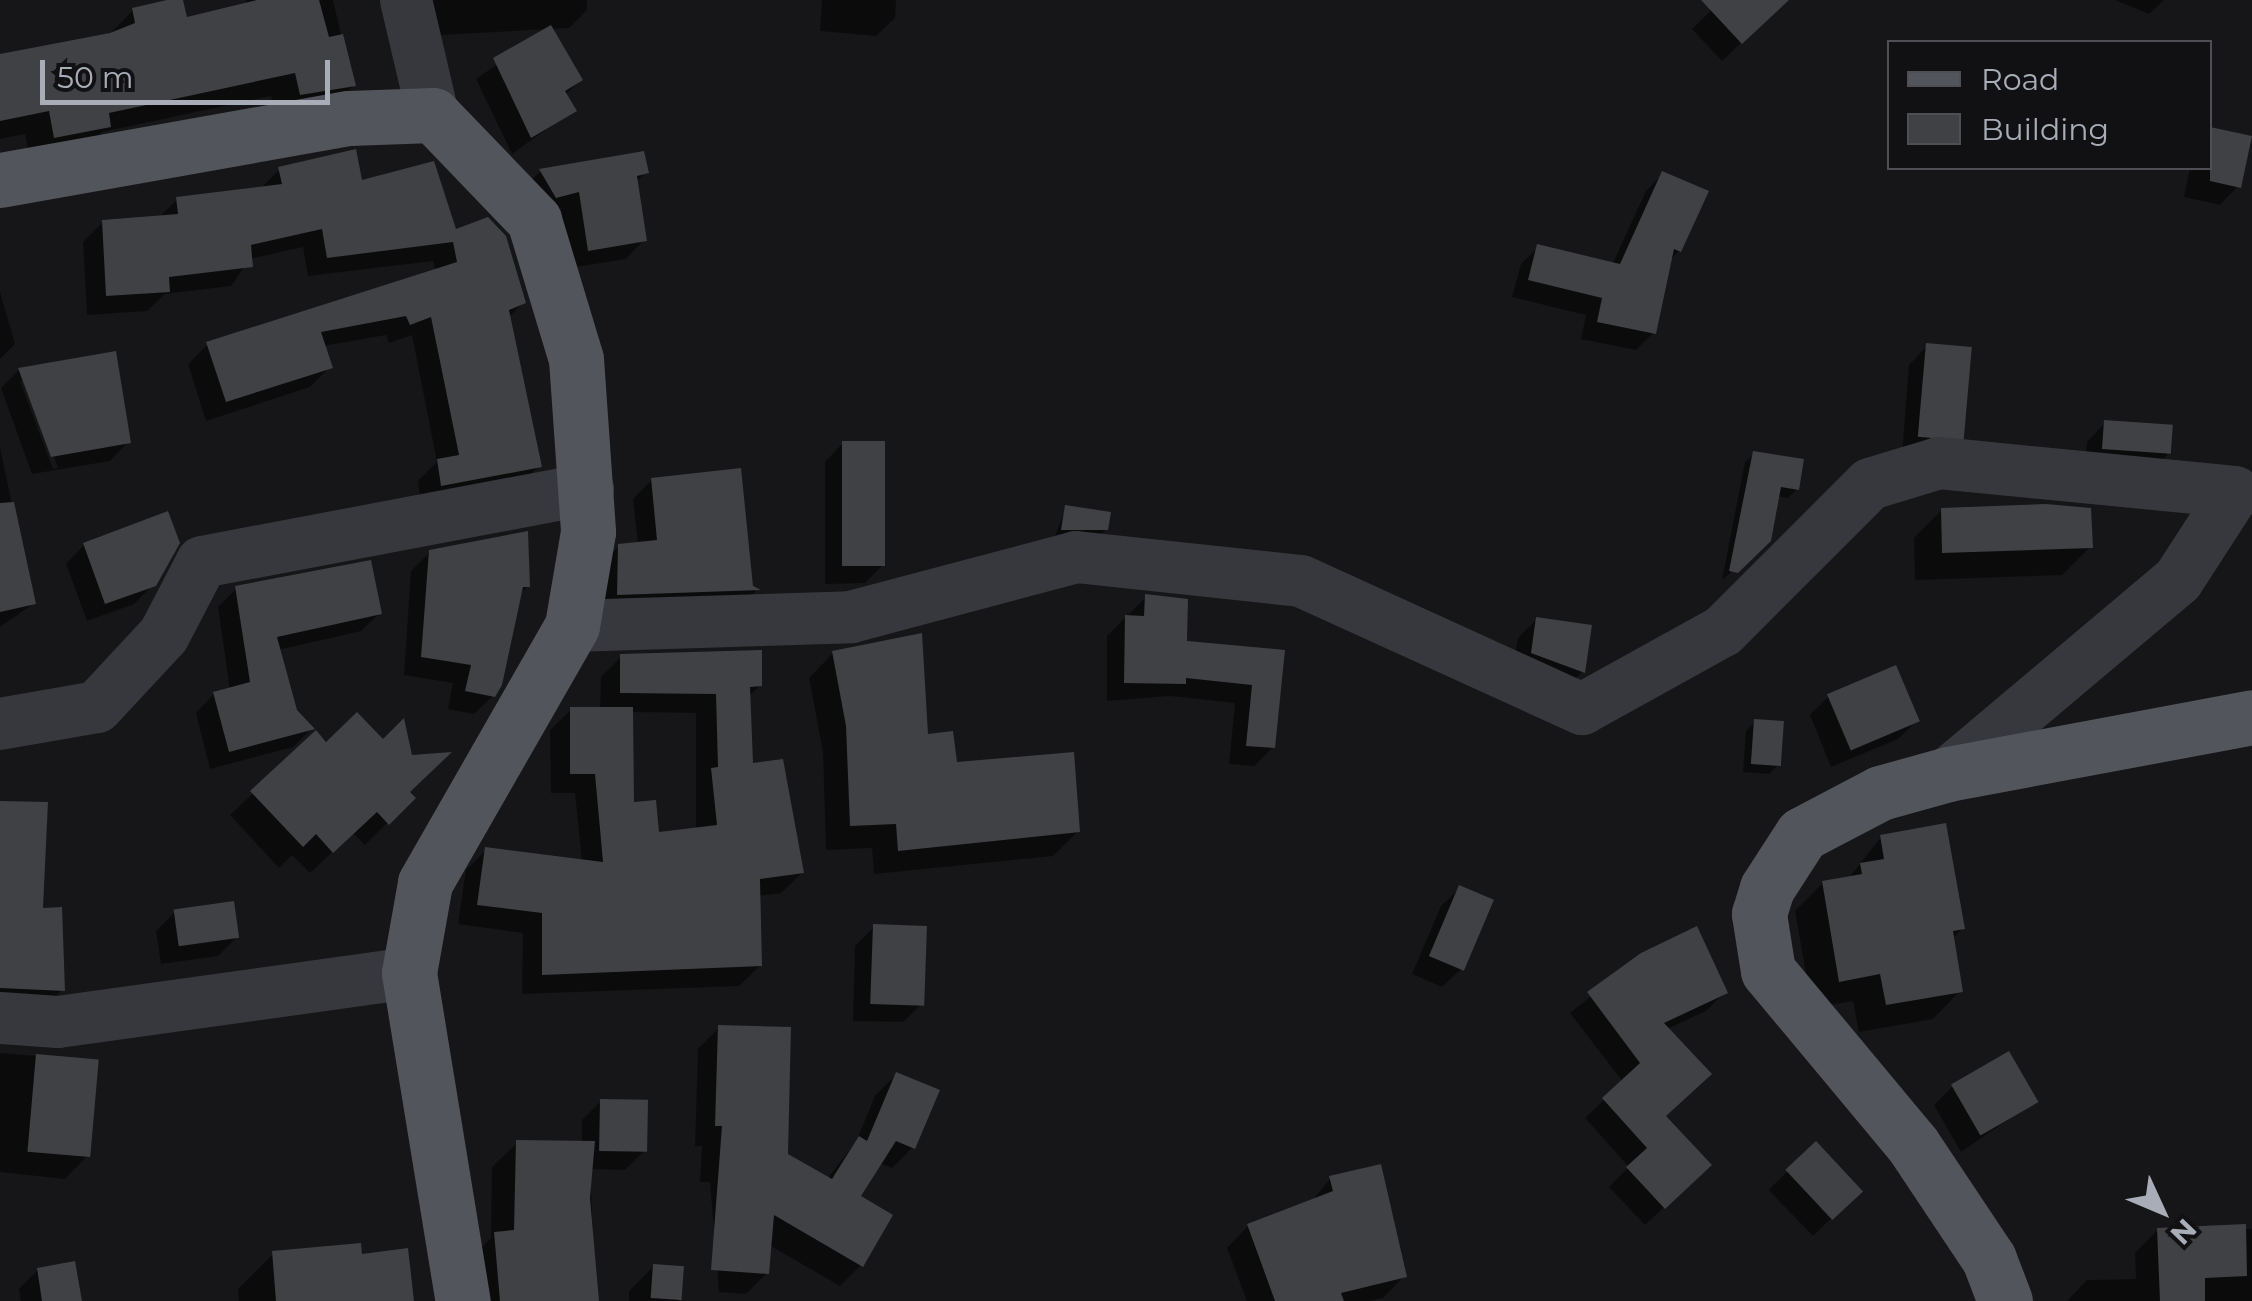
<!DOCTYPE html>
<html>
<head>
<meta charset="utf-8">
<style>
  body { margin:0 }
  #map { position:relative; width:2252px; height:1301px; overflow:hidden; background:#161618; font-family:Montserrat,sans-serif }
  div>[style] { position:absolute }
  .shadow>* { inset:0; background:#0007; transform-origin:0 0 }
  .building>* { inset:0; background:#404145; transform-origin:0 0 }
  .minor>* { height:52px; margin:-26px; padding:0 26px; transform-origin:26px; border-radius:26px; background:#37383d }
  .major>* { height:55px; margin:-27.5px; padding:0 27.5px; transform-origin:27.5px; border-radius:27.5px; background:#53555c }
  span { translate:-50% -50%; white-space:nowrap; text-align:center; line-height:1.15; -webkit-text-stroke:8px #111113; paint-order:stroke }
  .legend { position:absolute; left:1887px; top:40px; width:325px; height:130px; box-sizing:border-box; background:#111113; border:2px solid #4d4f55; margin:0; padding:12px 18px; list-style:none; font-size:30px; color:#a8adb8 }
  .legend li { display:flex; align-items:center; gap:20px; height:50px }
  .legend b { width:50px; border:2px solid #4d4f55 }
  .north { position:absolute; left:2112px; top:1161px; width:100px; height:100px; -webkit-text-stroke:8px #111113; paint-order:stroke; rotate:134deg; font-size:28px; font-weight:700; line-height:40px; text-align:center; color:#a8adb8 }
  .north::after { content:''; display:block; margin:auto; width:35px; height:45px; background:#a8adb8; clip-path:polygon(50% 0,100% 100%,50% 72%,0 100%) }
  .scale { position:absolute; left:40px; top:60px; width:290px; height:45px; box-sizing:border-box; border:5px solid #a8adb8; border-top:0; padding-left:12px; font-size:30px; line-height:35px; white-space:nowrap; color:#a8adb8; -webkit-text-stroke:8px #111113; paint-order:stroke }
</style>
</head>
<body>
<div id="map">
  <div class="shadow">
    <div style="clip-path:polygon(178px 0,185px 20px,247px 5px,246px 0,333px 0,353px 86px,329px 110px,276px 118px,271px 96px,102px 132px,84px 150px,30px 161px,25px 134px,0 139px,0 56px,108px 36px,133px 10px)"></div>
    <div style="clip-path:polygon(417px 0,587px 0,587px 10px,569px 28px,551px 29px,580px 80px,565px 95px,573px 110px,512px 154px,476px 79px,548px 29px,423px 36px)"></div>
    <div style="clip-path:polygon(822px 0,896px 0,895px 18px,876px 36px,820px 31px)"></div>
    <div style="clip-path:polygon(1722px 0,1786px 0,1722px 61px,1692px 29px)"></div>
    <div style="clip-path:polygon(2115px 0,2164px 0,2149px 14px)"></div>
    <div style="clip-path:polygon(2213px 130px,2238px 186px,2220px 205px,2184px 197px,2190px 168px,2210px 168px)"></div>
    <div style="clip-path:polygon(279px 170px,361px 183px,455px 232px,524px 302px,508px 318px,539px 466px,519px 486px,421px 505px,418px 481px,437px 462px,412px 335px,389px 343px,386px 335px,323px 346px,330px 367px,310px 387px,206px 421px,188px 364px,208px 344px,436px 272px,433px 261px,308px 276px,303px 247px,250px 259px,231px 286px,165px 294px,147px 311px,87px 315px,83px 242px,103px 222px,158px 218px,177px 200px,259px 190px)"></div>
    <div style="clip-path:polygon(541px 171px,646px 172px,635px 183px,644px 240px,626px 259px,570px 268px,561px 208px,537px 215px,522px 189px)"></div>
    <div style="clip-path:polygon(1663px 174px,1679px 251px,1669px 261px,1653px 333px,1636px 350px,1581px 339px,1586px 315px,1512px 297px,1521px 264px,1538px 247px,1612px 265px,1646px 191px)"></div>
    <div style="clip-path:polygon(0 292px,15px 344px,0 359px)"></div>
    <div style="clip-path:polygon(1927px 346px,1963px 434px,1944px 453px,1902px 455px,1909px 365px)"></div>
    <div style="clip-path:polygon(evenodd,19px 370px,128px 442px,110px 461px,32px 474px,1px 388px,19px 370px,20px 381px,26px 381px,58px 468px,53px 469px,20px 381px)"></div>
    <div style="clip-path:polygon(2105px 423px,2168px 454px,2150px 473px,2085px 467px,2087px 442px)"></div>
    <div style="clip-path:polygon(843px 443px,883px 565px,865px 583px,825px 584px,825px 462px)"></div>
    <div style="clip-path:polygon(0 447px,33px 604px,0 627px)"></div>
    <div style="clip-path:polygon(1754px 454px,1797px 489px,1788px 498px,1777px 496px,1769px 539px,1722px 580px,1745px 462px)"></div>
    <div style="clip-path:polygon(652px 480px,756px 591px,740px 608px,599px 612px,600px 565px,619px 546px,638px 544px,633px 499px)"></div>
    <div style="clip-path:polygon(1066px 508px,1106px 529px,1097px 538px,1054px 538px)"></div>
    <div style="clip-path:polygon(1942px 510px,2090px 547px,2062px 575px,1915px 580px,1914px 538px)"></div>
    <div style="clip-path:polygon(84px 545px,154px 584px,134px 604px,87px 621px,66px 564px)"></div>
    <div style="clip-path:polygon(430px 552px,528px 586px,518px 596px,493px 696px,474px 714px,448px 709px,453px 683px,404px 675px,411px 571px)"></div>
    <div style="clip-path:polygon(236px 589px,380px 613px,361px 631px,278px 650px,294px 711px,311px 729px,293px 747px,210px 769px,196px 713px,214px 694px,230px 690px,218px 607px)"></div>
    <div style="clip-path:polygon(1146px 597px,1184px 643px,1283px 652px,1273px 747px,1254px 766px,1229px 764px,1235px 703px,1170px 696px,1107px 701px,1107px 636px)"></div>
    <div style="clip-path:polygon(1537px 619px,1589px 627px,1582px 672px,1564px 690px,1513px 671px,1518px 638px)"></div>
    <div style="clip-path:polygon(833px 653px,954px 765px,1078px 831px,1053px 856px,874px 874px,872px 848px,826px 850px,823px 752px,809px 678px)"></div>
    <div style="clip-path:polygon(evenodd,621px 657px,760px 685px,748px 697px,750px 766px,802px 873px,781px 893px,758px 896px,760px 966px,739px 986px,522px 994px,523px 933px,458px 924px,466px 870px,486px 850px,582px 862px,575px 793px,551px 793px,550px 730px,571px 710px,600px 710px,601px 677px,621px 657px,631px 712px,696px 713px,696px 830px,656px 835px,631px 805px,631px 712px)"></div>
    <div style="clip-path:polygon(1829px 696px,1917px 720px,1898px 739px,1831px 767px,1810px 715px)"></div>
    <div style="clip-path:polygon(1755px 722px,1778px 765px,1769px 774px,1743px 772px,1746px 731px)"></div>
    <div style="clip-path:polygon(316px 734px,412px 798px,365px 845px,353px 833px,310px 873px,292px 855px,279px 868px,230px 815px)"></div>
    <div style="clip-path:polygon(0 802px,62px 990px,40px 1012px,0 1011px)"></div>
    <div style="clip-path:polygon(1881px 837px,1962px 929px,1952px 939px,1960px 991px,1933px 1019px,1859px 1032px,1853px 1001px,1812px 1008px,1795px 911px,1823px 883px,1848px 879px)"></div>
    <div style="clip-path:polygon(1460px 888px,1461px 969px,1442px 987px,1412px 974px,1441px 906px)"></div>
    <div style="clip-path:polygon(175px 912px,237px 937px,218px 956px,161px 964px,156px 931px)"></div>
    <div style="clip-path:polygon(874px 927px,922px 1004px,903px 1022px,853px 1021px,855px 946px)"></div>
    <div style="clip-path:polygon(1642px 955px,1725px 992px,1706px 1011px,1667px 1029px,1664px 1117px,1690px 1183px,1645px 1225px,1609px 1187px,1629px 1167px,1585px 1118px,1623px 1082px,1570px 1013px)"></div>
    <div style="clip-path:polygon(719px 1028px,786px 1155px,827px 1179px,856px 1142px,875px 1096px,896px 1075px,913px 1147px,892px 1168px,879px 1163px,858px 1197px,861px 1265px,840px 1286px,769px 1245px,767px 1273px,746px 1294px,719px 1292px,710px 1182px,700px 1182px,702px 1146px,695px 1146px,698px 1049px)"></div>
    <div style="clip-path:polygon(0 1053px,97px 1061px,87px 1156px,65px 1179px,0 1172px)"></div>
    <div style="clip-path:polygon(1953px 1086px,2035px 1101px,1961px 1152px,1934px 1105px)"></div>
    <div style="clip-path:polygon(601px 1101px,643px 1152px,625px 1170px,590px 1169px,596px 1301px,474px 1301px,471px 1258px,491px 1238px,492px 1167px,517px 1143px,582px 1143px,582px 1120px)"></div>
    <div style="left:1816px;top:1144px;width:64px;height:66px;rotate:46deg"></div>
    <div style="clip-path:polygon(1331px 1178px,1404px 1276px,1383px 1298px,1369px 1301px,1247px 1301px,1227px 1248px,1248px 1226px,1310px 1203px)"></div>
    <div style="clip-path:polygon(2252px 1229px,2252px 1301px,2067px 1301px,2087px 1280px,2136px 1279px,2135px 1253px,2158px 1230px)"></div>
    <div style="clip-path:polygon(273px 1254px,360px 1256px,411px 1301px,239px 1301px,238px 1289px)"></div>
    <div style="clip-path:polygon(654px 1266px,682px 1268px,679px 1301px,629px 1301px,629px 1291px)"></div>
    <div style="clip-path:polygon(38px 1270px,79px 1301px,21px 1301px,19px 1289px)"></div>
  </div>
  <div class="building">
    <div style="clip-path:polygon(167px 0,183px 0,187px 17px,257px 0,319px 0,329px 37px,343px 34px,356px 86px,300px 95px,295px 73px,109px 113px,111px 127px,54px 138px,49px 111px,0 121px,0 54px,110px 33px,135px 23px,132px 8px)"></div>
    <div style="clip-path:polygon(1701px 0,1789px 0,1742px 44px)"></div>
    <div style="clip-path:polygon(551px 25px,583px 80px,565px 91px,577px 111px,531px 138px,493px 58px)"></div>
    <div style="clip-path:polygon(2210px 127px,2252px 136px,2241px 188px,2210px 181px)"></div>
    <div style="clip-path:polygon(356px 149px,362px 180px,434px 161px,456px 229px,488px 217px,506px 236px,526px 303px,509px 310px,542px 467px,441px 486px,437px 459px,459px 455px,431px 317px,410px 325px,406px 316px,321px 332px,333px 368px,226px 402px,206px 342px,457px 262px,453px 242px,327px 258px,322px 229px,251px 245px,253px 267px,169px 277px,170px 292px,106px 296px,102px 220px,178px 214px,176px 197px,282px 184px,278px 167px)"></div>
    <div style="clip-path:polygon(644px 151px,649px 173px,637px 176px,647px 241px,588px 251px,579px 192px,556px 198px,539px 169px)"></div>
    <div style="clip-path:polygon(1662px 171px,1709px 191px,1681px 252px,1674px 249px,1656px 334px,1597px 322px,1602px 298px,1528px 280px,1537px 244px,1620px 264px)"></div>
    <div style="left:1926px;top:343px;width:46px;height:94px;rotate:5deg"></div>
    <div style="clip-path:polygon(116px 351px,131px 443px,51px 457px,18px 368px)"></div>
    <div style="left:2104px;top:420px;width:69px;height:29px;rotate:4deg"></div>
    <div style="left:842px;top:441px;width:43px;height:125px"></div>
    <div style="clip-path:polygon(1753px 451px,1804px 459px,1799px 490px,1781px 487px,1771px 541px,1738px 573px,1729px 571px)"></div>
    <div style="clip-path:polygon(741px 468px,753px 586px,761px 590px,617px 595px,618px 544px,657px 540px,651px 478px)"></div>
    <div style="clip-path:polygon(14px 502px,36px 604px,0 612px,0 503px)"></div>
    <div style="clip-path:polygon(2046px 504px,2091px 508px,2093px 548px,1942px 553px,1941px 508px)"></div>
    <div style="clip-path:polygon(1065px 505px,1111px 512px,1108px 530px,1061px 530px)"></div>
    <div style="clip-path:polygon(168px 511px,180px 543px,156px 586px,105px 604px,83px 543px)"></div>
    <div style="clip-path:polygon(528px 531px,530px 587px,523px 587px,502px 685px,495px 697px,465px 691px,471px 665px,421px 657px,429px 550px)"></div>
    <div style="clip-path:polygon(371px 560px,382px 614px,277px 637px,297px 710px,315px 729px,229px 752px,213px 692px,250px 682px,235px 586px)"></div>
    <div style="clip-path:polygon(1145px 594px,1188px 599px,1187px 641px,1285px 650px,1275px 748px,1246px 746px,1252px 685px,1186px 678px,1186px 684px,1124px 683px,1125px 615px,1144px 616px)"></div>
    <div style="clip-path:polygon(1536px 617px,1592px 625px,1585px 673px,1531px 653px)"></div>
    <div style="clip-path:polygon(922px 633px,928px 734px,953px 731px,957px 762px,1074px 752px,1080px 832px,898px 851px,896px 824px,850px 826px,846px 726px,832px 651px)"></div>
    <div style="clip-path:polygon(762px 650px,762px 686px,750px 687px,753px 763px,783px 759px,804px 873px,760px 879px,762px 966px,542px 975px,542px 913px,477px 905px,485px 847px,603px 862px,595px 774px,570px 774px,570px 707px,633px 707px,634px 802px,656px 800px,659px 832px,717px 825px,711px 768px,718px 767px,716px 694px,620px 693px,620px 654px)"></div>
    <div style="left:1896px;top:665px;width:61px;height:75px;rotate:67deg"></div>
    <div style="clip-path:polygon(357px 712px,383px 739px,404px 718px,412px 755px,452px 752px,410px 792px,416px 798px,389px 825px,377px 812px,333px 853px,316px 834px,303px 847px,250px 791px,316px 730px,326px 742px)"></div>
    <div style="left:1754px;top:719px;width:30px;height:45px;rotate:4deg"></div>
    <div style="clip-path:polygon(0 801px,48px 802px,43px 908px,62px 907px,65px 991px,0 988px)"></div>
    <div style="clip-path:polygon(1946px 823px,1965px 929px,1953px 931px,1963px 992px,1886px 1005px,1880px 974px,1839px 982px,1822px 881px,1862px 874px,1860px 863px,1884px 859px,1880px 835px)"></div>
    <div style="left:1459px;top:885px;width:38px;height:77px;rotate:23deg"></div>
    <div style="left:234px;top:901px;width:37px;height:61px;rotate:82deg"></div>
    <div style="left:873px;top:924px;width:54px;height:80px;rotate:2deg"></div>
    <div style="clip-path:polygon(1697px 926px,1728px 993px,1664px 1023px,1712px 1074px,1666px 1116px,1712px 1165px,1665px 1209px,1626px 1167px,1647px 1148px,1602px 1098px,1640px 1063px,1587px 992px,1641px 953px)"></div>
    <div style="clip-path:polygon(718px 1025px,791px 1027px,788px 1154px,832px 1179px,859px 1136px,867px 1141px,896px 1072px,940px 1090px,915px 1149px,896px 1141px,861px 1196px,893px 1215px,863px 1267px,774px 1215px,769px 1274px,711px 1270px,722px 1126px,715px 1126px)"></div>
    <div style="left:2009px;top:1051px;width:59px;height:67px;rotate:60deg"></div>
    <div style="left:36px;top:1054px;width:63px;height:98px;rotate:5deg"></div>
    <div style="left:600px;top:1099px;width:48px;height:52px;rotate:1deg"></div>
    <div style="clip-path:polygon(516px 1140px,595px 1141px,590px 1198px,599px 1301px,500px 1301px,494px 1232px,514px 1230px)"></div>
    <div style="left:1816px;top:1141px;width:69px;height:42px;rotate:47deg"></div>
    <div style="clip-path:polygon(1381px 1164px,1407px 1277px,1341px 1293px,1344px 1301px,1275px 1301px,1247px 1224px,1333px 1191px,1329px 1176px)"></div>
    <div style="clip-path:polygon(2246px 1224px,2247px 1276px,2205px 1278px,2205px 1301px,2160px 1301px,2157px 1228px)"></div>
    <div style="clip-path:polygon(361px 1243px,362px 1254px,408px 1248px,414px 1301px,276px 1301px,272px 1251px)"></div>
    <div style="clip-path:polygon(75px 1261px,82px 1301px,42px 1301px,37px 1268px)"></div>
    <div style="left:653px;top:1264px;width:31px;height:34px;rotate:4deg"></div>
  </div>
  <div class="minor">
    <div style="left:406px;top:0;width:118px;rotate:76.8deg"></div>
    <div style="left:572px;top:626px;width:279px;rotate:-1.8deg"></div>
    <div style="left:851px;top:617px;width:233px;rotate:-14.9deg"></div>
    <div style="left:1076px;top:557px;width:226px;rotate:6.1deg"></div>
    <div style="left:1301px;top:581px;width:309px;rotate:24.5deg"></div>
    <div style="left:1582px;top:709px;width:161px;rotate:-29deg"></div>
    <div style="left:1723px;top:631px;width:208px;rotate:-45deg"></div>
    <div style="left:1870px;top:484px;width:72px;rotate:-16.9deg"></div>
    <div style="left:1939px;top:463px;width:297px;rotate:5.6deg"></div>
    <div style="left:2235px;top:492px;width:105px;rotate:122.9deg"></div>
    <div style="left:2178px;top:580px;width:301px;rotate:139.9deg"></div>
    <div style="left:0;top:724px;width:98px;rotate:-9.9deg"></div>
    <div style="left:97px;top:707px;width:98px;rotate:-47.1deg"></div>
    <div style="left:164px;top:635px;width:82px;rotate:-62.5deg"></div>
    <div style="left:202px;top:562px;width:393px;rotate:-10.7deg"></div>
    <div style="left:0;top:1018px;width:58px;rotate:3.9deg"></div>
    <div style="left:58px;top:1022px;width:354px;rotate:-7.9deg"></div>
  </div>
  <div class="major">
    <div style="left:0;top:180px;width:354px;rotate:-10.1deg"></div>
    <div style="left:349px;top:118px;width:84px;rotate:-2deg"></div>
    <div style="left:433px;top:115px;width:146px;rotate:46.1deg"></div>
    <div style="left:534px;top:220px;width:145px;rotate:73.2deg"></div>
    <div style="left:576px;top:359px;width:173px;rotate:86deg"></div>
    <div style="left:588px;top:532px;width:95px;rotate:99.7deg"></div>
    <div style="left:572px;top:626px;width:296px;rotate:119.8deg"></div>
    <div style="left:425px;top:883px;width:91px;rotate:100.1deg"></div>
    <div style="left:409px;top:973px;width:332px;rotate:80.7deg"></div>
    <div style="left:2005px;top:1301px;width:45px;rotate:-110.9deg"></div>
    <div style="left:1989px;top:1259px;width:137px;rotate:-123.7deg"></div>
    <div style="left:1913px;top:1145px;width:226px;rotate:-129.8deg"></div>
    <div style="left:1768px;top:971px;width:58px;rotate:-99deg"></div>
    <div style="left:1759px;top:914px;width:27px;rotate:-73deg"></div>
    <div style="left:1767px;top:888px;width:64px;rotate:-57.1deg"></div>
    <div style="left:1802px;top:834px;width:88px;rotate:-27.7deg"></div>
    <div style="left:1880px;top:793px;width:71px;rotate:-15.6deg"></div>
    <div style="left:1948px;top:774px;width:309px;rotate:-10.6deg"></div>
  </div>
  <ul class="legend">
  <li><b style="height:12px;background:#53555c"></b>Road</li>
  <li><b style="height:28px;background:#404145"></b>Building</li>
  </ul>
  <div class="north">N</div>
  <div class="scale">50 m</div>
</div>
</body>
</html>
